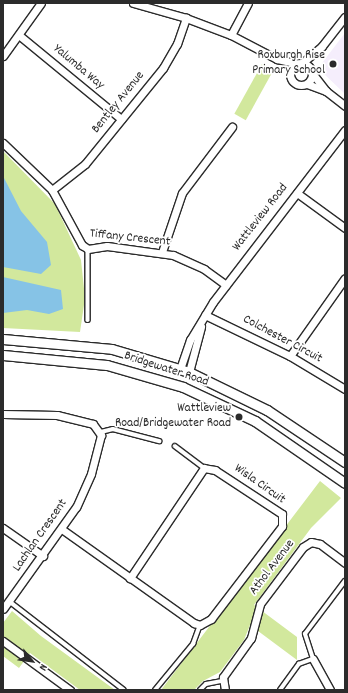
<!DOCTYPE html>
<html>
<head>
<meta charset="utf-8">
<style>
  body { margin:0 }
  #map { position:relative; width:348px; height:693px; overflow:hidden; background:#fff; font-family:Dekko,sans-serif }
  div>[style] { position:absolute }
  .built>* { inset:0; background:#f5eefc }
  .green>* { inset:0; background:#d2e89d; transform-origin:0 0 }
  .water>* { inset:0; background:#86c3e6 }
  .roads { filter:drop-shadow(1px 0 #2b2b2b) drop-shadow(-1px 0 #2b2b2b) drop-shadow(0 1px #2b2b2b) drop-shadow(0 -1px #2b2b2b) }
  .service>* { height:3.5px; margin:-1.75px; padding:0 1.75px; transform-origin:1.75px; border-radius:1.75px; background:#fff }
  .minor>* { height:7px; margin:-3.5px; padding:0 3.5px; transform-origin:3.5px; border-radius:3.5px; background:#fff }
  .minor>.ring { margin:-3.5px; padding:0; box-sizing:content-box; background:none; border:7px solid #fff; border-radius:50% }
  .tertiary>* { height:9px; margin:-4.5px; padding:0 4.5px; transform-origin:4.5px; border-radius:4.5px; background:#fff }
  .dots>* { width:11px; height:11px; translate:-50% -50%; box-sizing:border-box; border:2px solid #fff; border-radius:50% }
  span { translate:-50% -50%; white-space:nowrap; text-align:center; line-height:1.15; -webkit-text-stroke:3.5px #fff; paint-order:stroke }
  .poi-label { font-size:13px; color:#2b2b2b }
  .right { translate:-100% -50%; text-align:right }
  .street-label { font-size:13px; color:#2b2b2b }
  .frame { position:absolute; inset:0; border:4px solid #2b2b2b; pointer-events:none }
  .north { position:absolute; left:12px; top:641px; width:40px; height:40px; -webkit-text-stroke:3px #fff; paint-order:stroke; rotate:119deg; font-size:11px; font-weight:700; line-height:16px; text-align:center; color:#2b2b2b }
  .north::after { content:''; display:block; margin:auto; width:14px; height:18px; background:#2b2b2b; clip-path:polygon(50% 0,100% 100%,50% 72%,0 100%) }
</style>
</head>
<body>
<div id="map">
  <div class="built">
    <div style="clip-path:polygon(345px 33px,345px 94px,320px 70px,322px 63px)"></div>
  </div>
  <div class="green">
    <div style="left:262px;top:64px;width:13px;height:57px;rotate:29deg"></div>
    <div style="clip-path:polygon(3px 151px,55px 204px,81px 260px,85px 298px,80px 332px,3px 328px)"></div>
    <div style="clip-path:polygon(320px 481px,341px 498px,311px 528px,254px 605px,297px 637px,297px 660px,250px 625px,244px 640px,220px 672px,203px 681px,194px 690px,161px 690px)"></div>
    <div style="clip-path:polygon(12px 611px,41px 636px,115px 690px,80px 690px,30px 653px,19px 668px,3px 656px,3px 623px)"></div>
  </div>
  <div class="water">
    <div style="clip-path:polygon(3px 176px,21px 211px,47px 242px,51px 265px,41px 274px,3px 267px)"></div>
    <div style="clip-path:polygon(3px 277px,61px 290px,63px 309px,49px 314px,27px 310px,3px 313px)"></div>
  </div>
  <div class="roads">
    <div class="service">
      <div style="left:88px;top:249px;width:71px;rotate:90deg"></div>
      <div style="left:101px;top:432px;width:12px;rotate:-14deg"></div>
      <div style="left:113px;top:429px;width:48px;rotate:14.6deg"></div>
      <div style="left:175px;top:446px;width:36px;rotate:37deg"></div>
      <div style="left:9px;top:601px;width:145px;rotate:37.7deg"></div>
      <div style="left:155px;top:690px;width:60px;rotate:-50.4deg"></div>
      <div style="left:193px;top:644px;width:20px;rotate:-70deg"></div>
      <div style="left:200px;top:690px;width:8px;rotate:-45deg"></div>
      <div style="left:206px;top:684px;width:16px;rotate:-11deg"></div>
      <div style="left:280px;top:690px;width:32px;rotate:-54deg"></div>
      <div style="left:299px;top:664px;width:15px;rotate:-20deg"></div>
      <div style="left:313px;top:659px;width:26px;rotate:-108deg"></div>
      <div style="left:305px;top:634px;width:66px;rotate:-53deg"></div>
    </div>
    <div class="minor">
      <div style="left:133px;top:3px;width:55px;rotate:15.8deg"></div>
      <div style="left:186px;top:18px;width:48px;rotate:20.7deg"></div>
      <div style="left:231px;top:35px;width:52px;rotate:27.6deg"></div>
      <div style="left:277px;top:59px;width:22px;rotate:13deg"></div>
      <div style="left:231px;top:35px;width:36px;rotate:-62deg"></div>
      <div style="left:20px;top:36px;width:131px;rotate:39.4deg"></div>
      <div style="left:3px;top:56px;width:65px;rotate:-54.4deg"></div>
      <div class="ring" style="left:290px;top:63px;width:15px;height:15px"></div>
      <div style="left:302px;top:63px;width:26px;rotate:-40deg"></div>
      <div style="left:322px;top:46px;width:37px;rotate:-52deg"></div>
      <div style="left:312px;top:73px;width:23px;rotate:52deg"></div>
      <div style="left:326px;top:91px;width:24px;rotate:38deg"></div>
      <div style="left:307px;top:84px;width:20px;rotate:20deg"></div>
      <div style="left:3px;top:143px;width:68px;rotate:43.8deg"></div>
      <div style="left:52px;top:190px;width:63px;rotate:61.4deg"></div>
      <div style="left:82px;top:245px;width:7px;rotate:34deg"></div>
      <div style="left:88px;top:249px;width:19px;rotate:-9deg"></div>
      <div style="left:107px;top:246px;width:67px;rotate:7.8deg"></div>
      <div style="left:173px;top:255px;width:34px;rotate:24deg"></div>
      <div style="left:204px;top:269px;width:27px;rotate:36deg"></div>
      <div style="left:52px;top:190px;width:42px;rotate:-38.2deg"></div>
      <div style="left:85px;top:164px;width:124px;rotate:-50.9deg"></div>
      <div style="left:163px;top:68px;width:28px;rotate:-60deg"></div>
      <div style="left:177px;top:44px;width:28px;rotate:-71deg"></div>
      <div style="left:297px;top:193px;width:59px;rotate:36.1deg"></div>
      <div style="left:162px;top:252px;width:62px;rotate:-71.3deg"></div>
      <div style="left:182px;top:193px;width:83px;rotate:-52.9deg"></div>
      <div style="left:205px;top:315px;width:94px;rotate:25.8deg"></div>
      <div style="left:290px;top:356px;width:64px;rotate:31deg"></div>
      <div style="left:290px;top:356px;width:95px;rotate:-54.8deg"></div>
      <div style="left:180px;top:369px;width:31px;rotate:-71deg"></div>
      <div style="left:190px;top:340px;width:44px;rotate:-58.8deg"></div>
      <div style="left:213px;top:302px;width:217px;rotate:-52.5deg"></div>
      <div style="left:189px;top:372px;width:47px;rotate:-75.1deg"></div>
      <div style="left:3px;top:414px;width:54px;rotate:1.1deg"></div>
      <div style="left:57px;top:415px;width:37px;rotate:14deg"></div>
      <div style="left:93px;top:424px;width:14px;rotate:54deg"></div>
      <div style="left:101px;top:435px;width:40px;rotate:104.4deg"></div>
      <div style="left:91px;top:474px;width:36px;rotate:114deg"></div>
      <div style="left:76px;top:507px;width:125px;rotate:125.6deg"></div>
      <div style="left:3px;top:528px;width:49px;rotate:35deg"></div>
      <div style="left:63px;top:530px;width:161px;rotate:35.4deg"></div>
      <div style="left:194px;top:623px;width:6px;rotate:18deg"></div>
      <div style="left:200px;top:625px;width:13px;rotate:-29deg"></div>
      <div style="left:211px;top:619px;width:117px;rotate:-52.6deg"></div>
      <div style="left:282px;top:526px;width:12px;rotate:-90deg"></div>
      <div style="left:282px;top:514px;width:80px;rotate:-146.7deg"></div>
      <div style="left:215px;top:470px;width:11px;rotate:-170deg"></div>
      <div style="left:204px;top:468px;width:133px;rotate:123.9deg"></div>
      <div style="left:3px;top:641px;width:83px;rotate:36.2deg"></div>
      <div style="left:313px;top:659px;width:35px;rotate:61deg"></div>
      <div style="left:225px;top:690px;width:13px;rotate:-99deg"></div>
      <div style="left:223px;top:677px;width:48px;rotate:-54.3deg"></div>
      <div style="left:251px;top:638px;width:35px;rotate:-75deg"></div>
      <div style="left:260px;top:604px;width:71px;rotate:-53deg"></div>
      <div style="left:303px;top:547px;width:9px;rotate:-32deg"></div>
      <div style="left:311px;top:542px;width:9px;rotate:13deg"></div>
      <div style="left:320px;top:544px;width:31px;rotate:37deg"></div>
    </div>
    <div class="tertiary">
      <div style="left:3px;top:339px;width:109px;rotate:5.2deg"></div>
      <div style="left:112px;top:349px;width:80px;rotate:16.6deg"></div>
      <div style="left:189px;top:372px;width:87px;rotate:26deg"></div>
      <div style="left:267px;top:410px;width:94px;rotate:33.7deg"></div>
      <div style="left:3px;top:355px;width:104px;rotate:5.5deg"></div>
      <div style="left:107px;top:365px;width:79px;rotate:16.1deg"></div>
      <div style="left:183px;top:387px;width:80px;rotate:25.3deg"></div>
      <div style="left:255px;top:421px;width:109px;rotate:34.6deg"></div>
    </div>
  </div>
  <div class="dots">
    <div style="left:333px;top:64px;background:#2b2b2b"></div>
    <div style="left:239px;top:417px;background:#2b2b2b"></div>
  </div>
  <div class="poi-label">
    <span class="right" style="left:325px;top:64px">Roxburgh Rise<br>Primary School</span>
    <span class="right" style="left:231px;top:417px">Wattleview<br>Road/Bridgewater Road</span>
  </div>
  <div class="street-label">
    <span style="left:78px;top:68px;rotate:40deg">Yalumba Way</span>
    <span style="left:119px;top:103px;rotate:-51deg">Bentley Avenue</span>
    <span style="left:261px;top:218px;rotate:-52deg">Wattleview Road</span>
    <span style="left:130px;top:239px;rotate:6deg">Tiffany Crescent</span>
    <span style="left:282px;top:340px;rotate:28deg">Colchester Circuit</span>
    <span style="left:166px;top:370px;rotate:18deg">Bridgewater Road</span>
    <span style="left:259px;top:485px;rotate:35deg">Wisla Circuit</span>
    <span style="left:41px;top:536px;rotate:-55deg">Lachlan Crescent</span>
    <span style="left:273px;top:568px;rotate:-53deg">Athol Avenue</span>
  </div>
  <div class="frame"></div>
  <div class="north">N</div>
</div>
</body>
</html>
